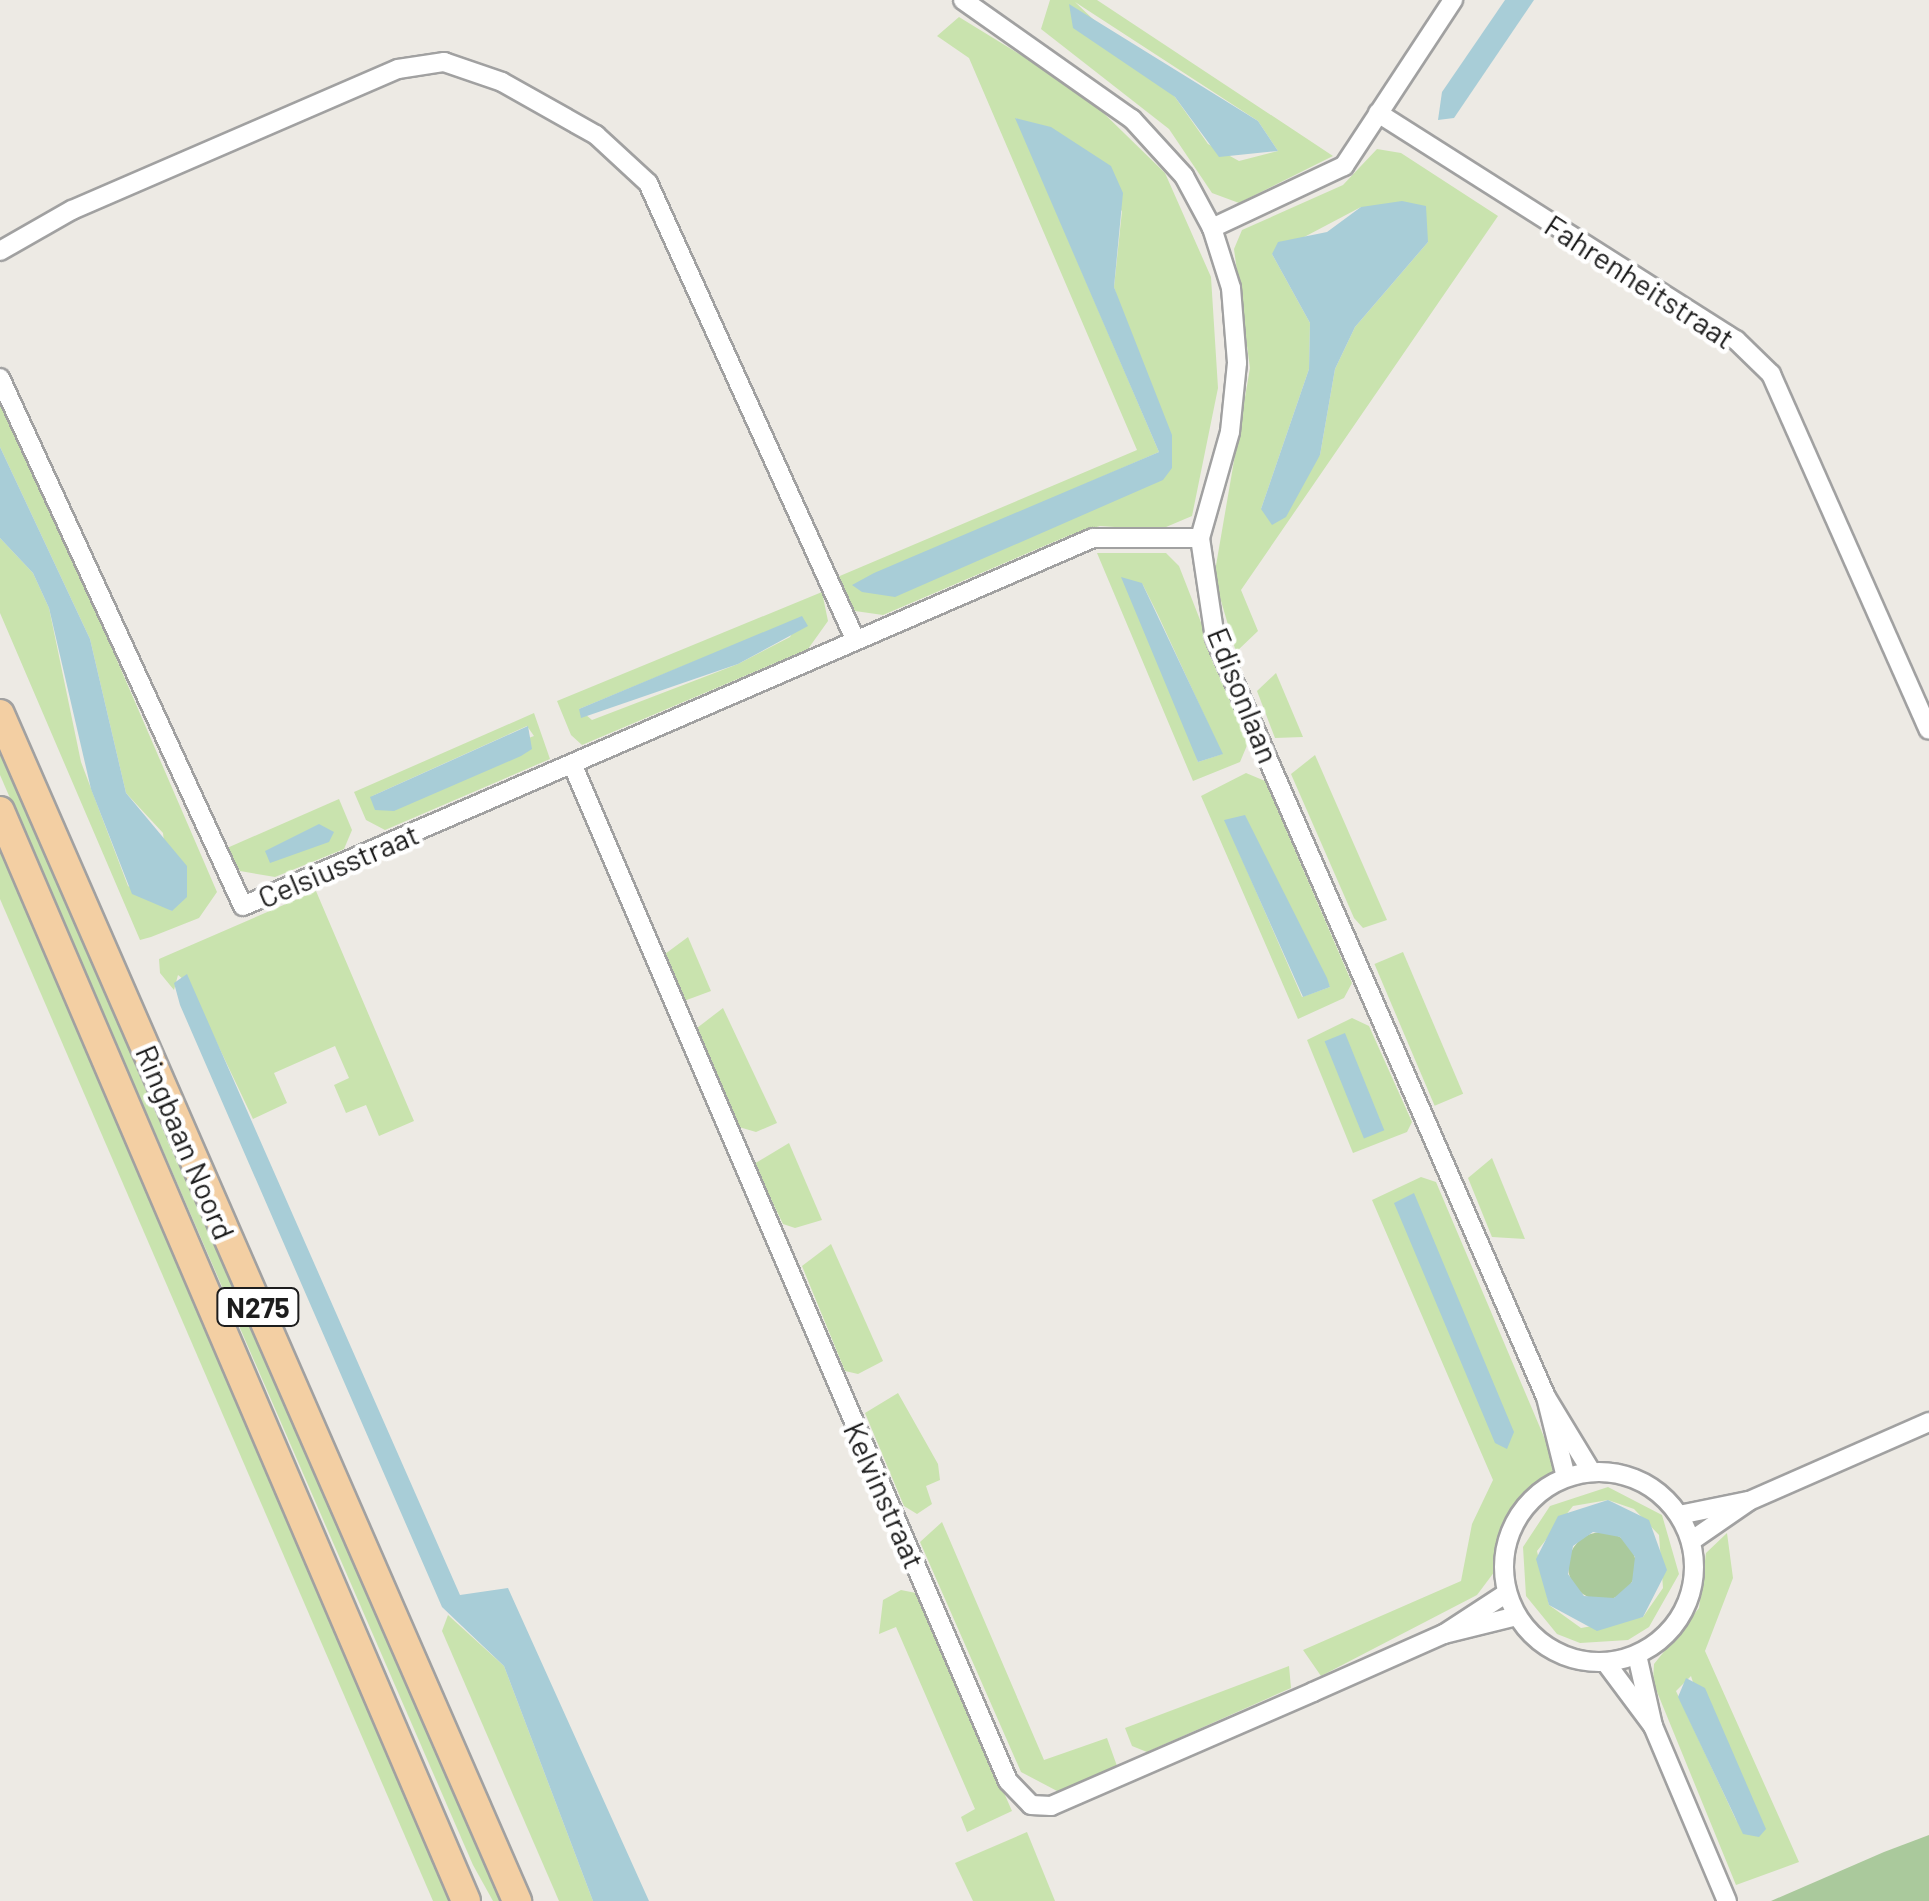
<!DOCTYPE html>
<html>
<head>
<meta charset="utf-8">
<style>
  body { margin:0 }
  #map { position:relative; width:1929px; height:1901px; overflow:hidden; background:#edeae4; font-family:Barlow,sans-serif }
  div>[style] { position:absolute }
  .grass>* { inset:0; background:#c9e3ae; transform-origin:0 0 }
  .forest>* { inset:0; background:#aac99c }
  .round { border-radius:50% }
  .water>* { inset:0; background:#a8cdd7; transform-origin:0 0 }
  .roads { filter:drop-shadow(2px 0 #a1a1a1) drop-shadow(-2px 0 #a1a1a1) drop-shadow(0 2px #a1a1a1) drop-shadow(0 -2px #a1a1a1) }
  .street>* { height:18px; margin:-9px; padding:0 9px; transform-origin:9px; border-radius:9px; background:#fff }
  .street>.ring { margin:-9px; padding:0; box-sizing:content-box; background:none; border:18px solid #fff; border-radius:50% }
  .primary>* { height:28px; margin:-14px; padding:0 14px; transform-origin:14px; border-radius:14px; background:#f3cfa3 }
  span { translate:-50% -50%; white-space:nowrap; text-align:center; line-height:1.15; -webkit-text-stroke:9px #fff; paint-order:stroke }
  .shield-label span { padding:2px 8px; background:#fff; border:2px solid; border-radius:8px; -webkit-text-stroke-width:0 }
  .shield-label { font-size:28px; color:#1d1d1d; font-weight:700 }
  .street-label { font-size:30px; color:#1d1d1d }
</style>
</head>
<body>
<div id="map">
  <div class="grass">
    <div style="clip-path:polygon(evenodd,1050px 0,1097px 0,1333px 156px,1239px 203px,1212px 193px,1169px 129px,1041px 29px,1050px 0,1075px 2px,1258px 121px,1278px 151px,1239px 161px,1208px 144px,1175px 97px,1075px 2px)"></div>
    <div style="clip-path:polygon(evenodd,959px 17px,1083px 93px,1165px 173px,1211px 277px,1218px 388px,1192px 516px,1159px 530px,1100px 526px,1070px 535px,883px 615px,848px 610px,828px 581px,1137px 450px,969px 58px,937px 36px,959px 17px,1016px 118px,1122px 211px,1114px 287px,1171px 468px,853px 585px,1159px 452px,1016px 118px)"></div>
    <div style="clip-path:polygon(evenodd,1377px 149px,1401px 153px,1498px 216px,1241px 590px,1258px 631px,1236px 652px,1214px 577px,1250px 368px,1234px 249px,1242px 230px,1343px 185px,1377px 149px,1361px 207px,1428px 242px,1355px 327px,1335px 369px,1320px 455px,1261px 509px,1309px 369px,1310px 323px,1272px 254px,1361px 207px)"></div>
    <div style="clip-path:polygon(0 389px,217px 892px,199px 918px,151px 937px,140px 940px,0 613px,0 538px,33px 573px,49px 608px,81px 762px,128px 886px,172px 911px,163px 833px,126px 793px,90px 639px,0 447px)"></div>
    <div style="clip-path:polygon(evenodd,1097px 553px,1166px 553px,1179px 566px,1248px 743px,1240px 762px,1193px 781px,1097px 553px,1142px 583px,1158px 615px,1222px 754px,1198px 762px,1142px 583px)"></div>
    <div style="clip-path:polygon(evenodd,822px 592px,828px 621px,808px 649px,582px 745px,571px 735px,557px 701px,822px 592px,802px 617px,790px 637px,738px 664px,592px 720px,579px 709px,802px 617px)"></div>
    <div style="clip-path:polygon(1276px 673px,1303px 737px,1275px 738px,1257px 691px)"></div>
    <div style="clip-path:polygon(evenodd,534px 713px,550px 759px,385px 830px,366px 820px,354px 792px,534px 713px,527px 726px,534px 736px,370px 797px,527px 726px)"></div>
    <div style="clip-path:polygon(0 738px,505px 1901px,493px 1901px,473px 1865px,0 775px)"></div>
    <div style="clip-path:polygon(1315px 755px,1387px 920px,1363px 928px,1354px 918px,1291px 774px)"></div>
    <div style="clip-path:polygon(evenodd,1246px 773px,1265px 781px,1352px 983px,1344px 998px,1298px 1019px,1201px 796px,1246px 773px,1225px 820px,1315px 957px,1330px 987px,1302px 997px,1225px 820px)"></div>
    <div style="clip-path:polygon(339px 799px,352px 830px,344px 849px,275px 877px,240px 871px,227px 848px)"></div>
    <div style="clip-path:polygon(0 852px,15px 876px,455px 1901px,433px 1901px,0 899px)"></div>
    <div style="clip-path:polygon(316px 891px,414px 1121px,379px 1136px,366px 1105px,346px 1113px,334px 1085px,349px 1078px,335px 1046px,274px 1073px,287px 1103px,253px 1119px,189px 984px,178px 975px,174px 990px,160px 973px,159px 959px)"></div>
    <div style="clip-path:polygon(688px 937px,711px 991px,684px 1001px,665px 954px)"></div>
    <div style="left:1403px;top:952px;width:154px;height:31px;rotate:67deg"></div>
    <div style="clip-path:polygon(723px 1008px,777px 1123px,756px 1132px,739px 1127px,697px 1028px)"></div>
    <div style="clip-path:polygon(1352px 1018px,1369px 1026px,1412px 1122px,1407px 1132px,1353px 1153px,1307px 1040px)"></div>
    <div style="clip-path:polygon(789px 1143px,822px 1220px,795px 1228px,783px 1224px,754px 1164px)"></div>
    <div style="clip-path:polygon(1492px 1158px,1525px 1239px,1492px 1237px,1468px 1178px)"></div>
    <div style="clip-path:polygon(1421px 1177px,1436px 1182px,1558px 1470px,1512px 1512px,1495px 1571px,1477px 1595px,1321px 1676px,1303px 1650px,1461px 1581px,1472px 1524px,1493px 1480px,1372px 1200px)"></div>
    <div style="clip-path:polygon(831px 1244px,883px 1361px,858px 1374px,845px 1371px,802px 1266px)"></div>
    <div style="clip-path:polygon(898px 1393px,938px 1464px,940px 1480px,926px 1486px,932px 1504px,917px 1514px,904px 1506px,865px 1413px)"></div>
    <div style="clip-path:polygon(evenodd,1608px 1487px,1662px 1515px,1679px 1574px,1649px 1627px,1628px 1640px,1580px 1643px,1557px 1634px,1526px 1596px,1523px 1547px,1550px 1506px,1608px 1487px,1608px 1500px,1634px 1509px,1659px 1535px,1663px 1588px,1643px 1617px,1581px 1628px,1549px 1605px,1537px 1551px,1573px 1506px,1608px 1500px)"></div>
    <div style="clip-path:polygon(942px 1522px,1044px 1760px,1107px 1738px,1117px 1766px,1059px 1792px,1021px 1772px,920px 1542px)"></div>
    <div style="clip-path:polygon(evenodd,1727px 1533px,1733px 1578px,1705px 1651px,1799px 1862px,1736px 1885px,1653px 1682px,1654px 1664px,1699px 1608px,1706px 1553px,1727px 1533px,1691px 1676px,1737px 1822px,1676px 1691px,1691px 1676px)"></div>
    <div style="clip-path:polygon(901px 1590px,916px 1593px,1012px 1811px,967px 1832px,961px 1817px,975px 1809px,896px 1627px,879px 1634px,883px 1600px)"></div>
    <div style="clip-path:polygon(448px 1615px,504px 1666px,593px 1901px,559px 1901px,442px 1631px)"></div>
    <div style="clip-path:polygon(1289px 1666px,1291px 1688px,1147px 1752px,1132px 1746px,1125px 1728px)"></div>
    <div style="clip-path:polygon(1027px 1832px,1055px 1901px,973px 1901px,955px 1863px)"></div>
  </div>
  <div class="forest">
    <div class="round" style="left:1568px;top:1532px;width:68px;height:68px"></div>
    <div style="clip-path:polygon(1929px 1835px,1929px 1901px,1771px 1901px,1884px 1852px)"></div>
  </div>
  <div class="water">
    <div style="clip-path:polygon(1505px 0,1534px 0,1454px 118px,1438px 120px,1442px 92px)"></div>
    <div style="clip-path:polygon(1069px 4px,1258px 121px,1278px 151px,1219px 157px,1175px 97px,1073px 28px)"></div>
    <div style="clip-path:polygon(1015px 118px,1051px 127px,1111px 166px,1123px 193px,1114px 287px,1172px 435px,1172px 468px,1163px 480px,895px 597px,862px 592px,852px 585px,874px 573px,1159px 452px)"></div>
    <div style="clip-path:polygon(1402px 201px,1426px 206px,1428px 242px,1355px 327px,1335px 369px,1320px 455px,1286px 517px,1272px 525px,1261px 509px,1309px 369px,1310px 323px,1272px 254px,1278px 242px,1327px 232px,1361px 207px)"></div>
    <div style="clip-path:polygon(0 447px,90px 639px,126px 793px,187px 866px,187px 897px,172px 911px,132px 894px,91px 789px,49px 608px,33px 573px,0 538px)"></div>
    <div style="clip-path:polygon(1121px 577px,1142px 583px,1223px 754px,1198px 762px)"></div>
    <div style="clip-path:polygon(802px 616px,808px 626px,738px 664px,581px 718px,579px 709px)"></div>
    <div style="clip-path:polygon(528px 726px,532px 749px,521px 756px,394px 811px,375px 810px,370px 797px)"></div>
    <div style="clip-path:polygon(1245px 815px,1327px 978px,1330px 987px,1303px 997px,1224px 820px)"></div>
    <div style="clip-path:polygon(319px 824px,334px 832px,329px 842px,270px 863px,265px 851px)"></div>
    <div style="clip-path:polygon(187px 974px,460px 1595px,508px 1588px,649px 1901px,593px 1901px,504px 1666px,442px 1607px,180px 1005px,174px 983px)"></div>
    <div style="left:1345px;top:1033px;width:105px;height:22px;rotate:68deg"></div>
    <div style="clip-path:polygon(1414px 1193px,1514px 1432px,1507px 1449px,1495px 1443px,1394px 1203px)"></div>
    <div style="clip-path:polygon(evenodd,1608px 1500px,1649px 1520px,1667px 1570px,1643px 1617px,1597px 1631px,1549px 1605px,1536px 1559px,1558px 1516px,1608px 1500px,1593px 1532px,1620px 1537px,1635px 1557px,1632px 1582px,1614px 1598px,1584px 1596px,1568px 1574px,1573px 1546px,1593px 1532px)"></div>
    <div style="clip-path:polygon(1686px 1678px,1705px 1688px,1766px 1829px,1759px 1837px,1743px 1834px,1678px 1697px)"></div>
  </div>
  <div class="roads">
    <div class="street">
      <div style="left:963px;top:0;width:207px;rotate:35.2deg"></div>
      <div style="left:1132px;top:119px;width:77px;rotate:47.6deg"></div>
      <div style="left:1184px;top:176px;width:59px;rotate:61.7deg"></div>
      <div style="left:1212px;top:228px;width:63px;rotate:72.4deg"></div>
      <div style="left:1231px;top:288px;width:75px;rotate:85.4deg"></div>
      <div style="left:1237px;top:363px;width:69px;rotate:95.8deg"></div>
      <div style="left:1230px;top:432px;width:110px;rotate:105.8deg"></div>
      <div style="left:1200px;top:538px;width:101px;rotate:81.5deg"></div>
      <div style="left:1215px;top:638px;width:828px;rotate:66.44deg"></div>
      <div style="left:1546px;top:1397px;width:87px;rotate:58.7deg"></div>
      <div style="left:1378px;top:113px;width:424px;rotate:32.4deg"></div>
      <div style="left:1736px;top:340px;width:49px;rotate:44.2deg"></div>
      <div style="left:1771px;top:374px;width:389px;rotate:66.1deg"></div>
      <div style="left:1212px;top:228px;width:146px;rotate:-25.2deg"></div>
      <div style="left:1344px;top:166px;width:199px;rotate:-56.7deg"></div>
      <div style="left:0;top:251px;width:83px;rotate:-29.7deg"></div>
      <div style="left:72px;top:210px;width:355px;rotate:-23.4deg"></div>
      <div style="left:398px;top:69px;width:47px;rotate:-8.7deg"></div>
      <div style="left:444px;top:62px;width:61px;rotate:19deg"></div>
      <div style="left:502px;top:82px;width:108px;rotate:29.4deg"></div>
      <div style="left:596px;top:135px;width:71px;rotate:42.7deg"></div>
      <div style="left:648px;top:183px;width:501px;rotate:65.58deg"></div>
      <div style="left:0;top:378px;width:581px;rotate:65.29deg"></div>
      <div style="left:243px;top:906px;width:926px;rotate:-23.41deg"></div>
      <div style="left:1093px;top:538px;width:107px"></div>
      <div style="left:573px;top:766px;width:1104px;rotate:66.8deg"></div>
      <div style="left:1008px;top:1781px;width:33px;rotate:46deg"></div>
      <div style="left:1031px;top:1805px;width:20px;rotate:3deg"></div>
      <div style="left:1051px;top:1806px;width:286px;rotate:-23.5deg"></div>
      <div style="left:1313px;top:1692px;width:143px;rotate:-23.9deg"></div>
      <div style="left:1444px;top:1634px;width:75px;rotate:-33.1deg"></div>
      <div style="left:1546px;top:1397px;width:82px;rotate:76deg"></div>
      <div class="ring" style="left:1504px;top:1472px;width:172px;height:172px"></div>
      <div style="left:1679px;top:1515px;width:70px;rotate:-11.5deg"></div>
      <div style="left:1691px;top:1541px;width:70px;rotate:-34.6deg"></div>
      <div style="left:1749px;top:1501px;width:197px;rotate:-23.7deg"></div>
      <div style="left:1444px;top:1634px;width:75px;rotate:-13.9deg"></div>
      <div style="left:1637px;top:1655px;width:73px;rotate:77.3deg"></div>
      <div style="left:1653px;top:1726px;width:190px;rotate:67.1deg"></div>
      <div style="left:1606px;top:1663px;width:79px;rotate:53.3deg"></div>
    </div>
    <div class="primary">
      <div style="left:0;top:714px;width:1295px;rotate:66.46deg"></div>
      <div style="left:0;top:811px;width:1185px;rotate:66.85deg"></div>
    </div>
  </div>
  <div class="shield-label">
    <span style="left:258px;top:1307px">N275</span>
  </div>
  <div class="street-label">
    <span style="left:1640px;top:281px;rotate:33deg">Fahrenheitstraat</span>
    <span style="left:1244px;top:695px;rotate:68deg">Edisonlaan</span>
    <span style="left:338px;top:865px;rotate:-23deg">Celsiusstraat</span>
    <span style="left:186px;top:1142px;rotate:67deg">Ringbaan Noord</span>
    <span style="left:885px;top:1495px;rotate:66deg">Kelvinstraat</span>
  </div>
</div>
</body>
</html>
